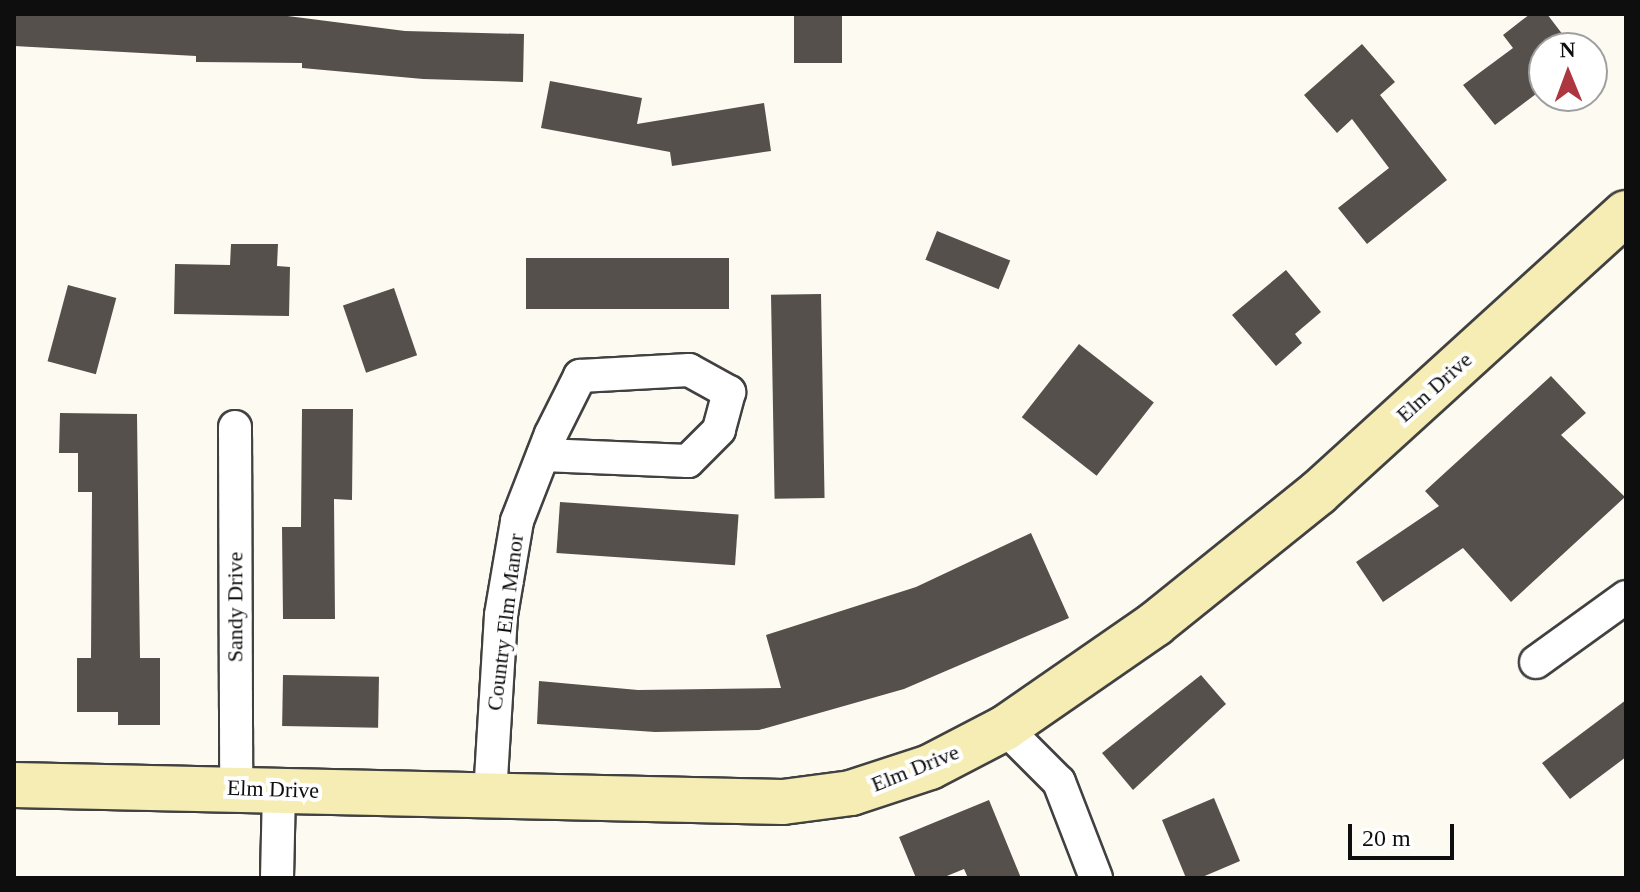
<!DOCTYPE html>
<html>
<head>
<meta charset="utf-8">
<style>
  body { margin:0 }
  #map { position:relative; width:1640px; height:892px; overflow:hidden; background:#fdfbf1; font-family:Georgia,serif }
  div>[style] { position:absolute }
  .building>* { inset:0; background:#56504c; transform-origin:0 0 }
  .roads { filter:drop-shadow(2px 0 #414141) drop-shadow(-2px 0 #414141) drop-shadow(0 2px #414141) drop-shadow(0 -2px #414141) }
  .street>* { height:32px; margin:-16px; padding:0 16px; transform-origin:16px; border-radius:16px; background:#fff }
  .secondary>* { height:44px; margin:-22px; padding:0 22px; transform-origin:22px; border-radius:22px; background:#f6edb4 }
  span { translate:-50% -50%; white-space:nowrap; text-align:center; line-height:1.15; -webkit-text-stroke:8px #fff; paint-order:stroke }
  .street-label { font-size:22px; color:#0e0e0e }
  .frame { position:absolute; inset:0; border:16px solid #0e0e0e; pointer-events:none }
  .north { position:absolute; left:1528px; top:32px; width:80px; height:80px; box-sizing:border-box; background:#fff; border:2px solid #9f9f9f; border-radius:50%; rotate:359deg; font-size:22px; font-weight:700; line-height:32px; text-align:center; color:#0e0e0e }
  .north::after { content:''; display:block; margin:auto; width:28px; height:36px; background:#ae363f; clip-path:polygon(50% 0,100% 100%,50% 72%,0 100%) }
  .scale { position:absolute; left:1348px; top:824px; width:106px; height:36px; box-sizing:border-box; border:4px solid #0e0e0e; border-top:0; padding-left:10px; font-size:24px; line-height:28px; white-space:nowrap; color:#0e0e0e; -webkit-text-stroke:6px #fff; paint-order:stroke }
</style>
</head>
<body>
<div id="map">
  <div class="building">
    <div style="clip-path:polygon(14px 14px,272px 14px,405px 31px,524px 34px,523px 82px,423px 79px,302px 68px,302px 63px,196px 62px,196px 56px,14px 46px)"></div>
    <div style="left:794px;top:14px;width:48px;height:49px"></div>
    <div style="clip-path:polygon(1530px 14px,1547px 14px,1573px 48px,1544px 48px,1544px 88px,1495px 125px,1463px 85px,1513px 48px,1503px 35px)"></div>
    <div style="clip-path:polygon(1362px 44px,1395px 82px,1380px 95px,1447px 180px,1367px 244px,1338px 208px,1389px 168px,1352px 119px,1337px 133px,1304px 95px)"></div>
    <div style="clip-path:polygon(550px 81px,642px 98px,637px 124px,764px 103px,771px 151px,672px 166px,670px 152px,541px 128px)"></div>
    <div style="left:937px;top:231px;width:79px;height:31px;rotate:22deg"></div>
    <div style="clip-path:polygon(231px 244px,278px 244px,277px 266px,290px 267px,289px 316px,174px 314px,175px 264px,230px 265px)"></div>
    <div style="left:526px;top:258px;width:203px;height:51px"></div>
    <div style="clip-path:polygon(1286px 270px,1321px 312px,1295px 334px,1302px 343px,1276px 366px,1232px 315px)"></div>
    <div style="left:68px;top:285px;width:50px;height:79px;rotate:15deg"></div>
    <div style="left:394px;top:288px;width:71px;height:54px;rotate:71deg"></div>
    <div style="left:821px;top:294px;width:204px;height:50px;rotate:89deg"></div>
    <div style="left:1079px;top:344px;width:95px;height:93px;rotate:38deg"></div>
    <div style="clip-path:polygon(1551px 376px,1586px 413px,1561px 435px,1625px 497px,1511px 602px,1463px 548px,1383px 602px,1356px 562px,1439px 506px,1425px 491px)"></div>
    <div style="clip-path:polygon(302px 409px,353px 409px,352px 500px,334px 499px,335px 619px,283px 619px,282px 527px,301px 527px)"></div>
    <div style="clip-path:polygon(60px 413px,137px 414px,140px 658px,160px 658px,160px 725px,118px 725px,118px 712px,77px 712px,77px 658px,91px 658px,92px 492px,78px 492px,78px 453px,59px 453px)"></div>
    <div style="left:560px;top:502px;width:179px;height:51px;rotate:4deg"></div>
    <div style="clip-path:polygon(1031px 533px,1069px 618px,904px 689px,759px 730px,655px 732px,537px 724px,539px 681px,638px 690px,781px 688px,766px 635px,916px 587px)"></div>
    <div style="left:283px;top:675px;width:96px;height:51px;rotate:1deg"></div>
    <div style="clip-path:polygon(1201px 675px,1226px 704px,1133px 790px,1102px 753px)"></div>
    <div style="clip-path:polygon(1626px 700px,1626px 757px,1570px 799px,1542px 763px)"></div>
    <div style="clip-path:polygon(1214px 798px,1240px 861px,1200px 878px,1186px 878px,1162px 820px)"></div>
    <div style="clip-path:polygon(989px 800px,1021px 878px,968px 878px,964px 869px,942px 878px,916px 878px,899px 837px)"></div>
  </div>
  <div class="roads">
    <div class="street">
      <div style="left:235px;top:427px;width:361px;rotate:89.8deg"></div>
      <div style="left:1536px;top:662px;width:111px;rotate:-35.8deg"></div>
      <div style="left:1005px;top:728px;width:76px;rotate:45deg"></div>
      <div style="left:1059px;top:782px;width:103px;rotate:68.9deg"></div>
      <div style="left:490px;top:795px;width:180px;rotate:-86.5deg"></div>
      <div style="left:501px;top:615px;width:95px;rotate:-80.3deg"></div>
      <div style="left:517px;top:521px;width:93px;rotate:-68.7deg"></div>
      <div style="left:551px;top:434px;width:65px;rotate:-63.4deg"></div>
      <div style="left:580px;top:376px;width:109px;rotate:-3.2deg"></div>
      <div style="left:689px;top:370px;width:46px;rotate:28.8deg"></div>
      <div style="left:729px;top:392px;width:39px;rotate:105deg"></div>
      <div style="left:719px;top:430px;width:44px;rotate:135deg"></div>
      <div style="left:688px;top:461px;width:145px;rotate:-177.6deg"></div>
      <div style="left:277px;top:878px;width:89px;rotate:-88.7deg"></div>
    </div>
    <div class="secondary">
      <div style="left:14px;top:785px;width:769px;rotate:1.27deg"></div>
      <div style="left:783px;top:802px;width:69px;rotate:-7.5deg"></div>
      <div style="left:851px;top:793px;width:83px;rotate:-18.2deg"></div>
      <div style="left:930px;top:767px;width:85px;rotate:-27.5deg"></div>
      <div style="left:1005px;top:728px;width:183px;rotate:-34.7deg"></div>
      <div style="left:1155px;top:624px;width:209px;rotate:-38.8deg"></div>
      <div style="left:1318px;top:493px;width:416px;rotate:-42.3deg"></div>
    </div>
  </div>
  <div class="street-label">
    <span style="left:1434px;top:387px;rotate:-42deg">Elm Drive</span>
    <span style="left:235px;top:607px;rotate:-90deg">Sandy Drive</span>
    <span style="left:505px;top:622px;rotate:-83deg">Country Elm Manor</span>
    <span style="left:915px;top:768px;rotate:-22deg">Elm Drive</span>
    <span style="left:273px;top:789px;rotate:2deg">Elm Drive</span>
  </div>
  <div class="frame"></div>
  <div class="north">N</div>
  <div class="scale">20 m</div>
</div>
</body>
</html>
